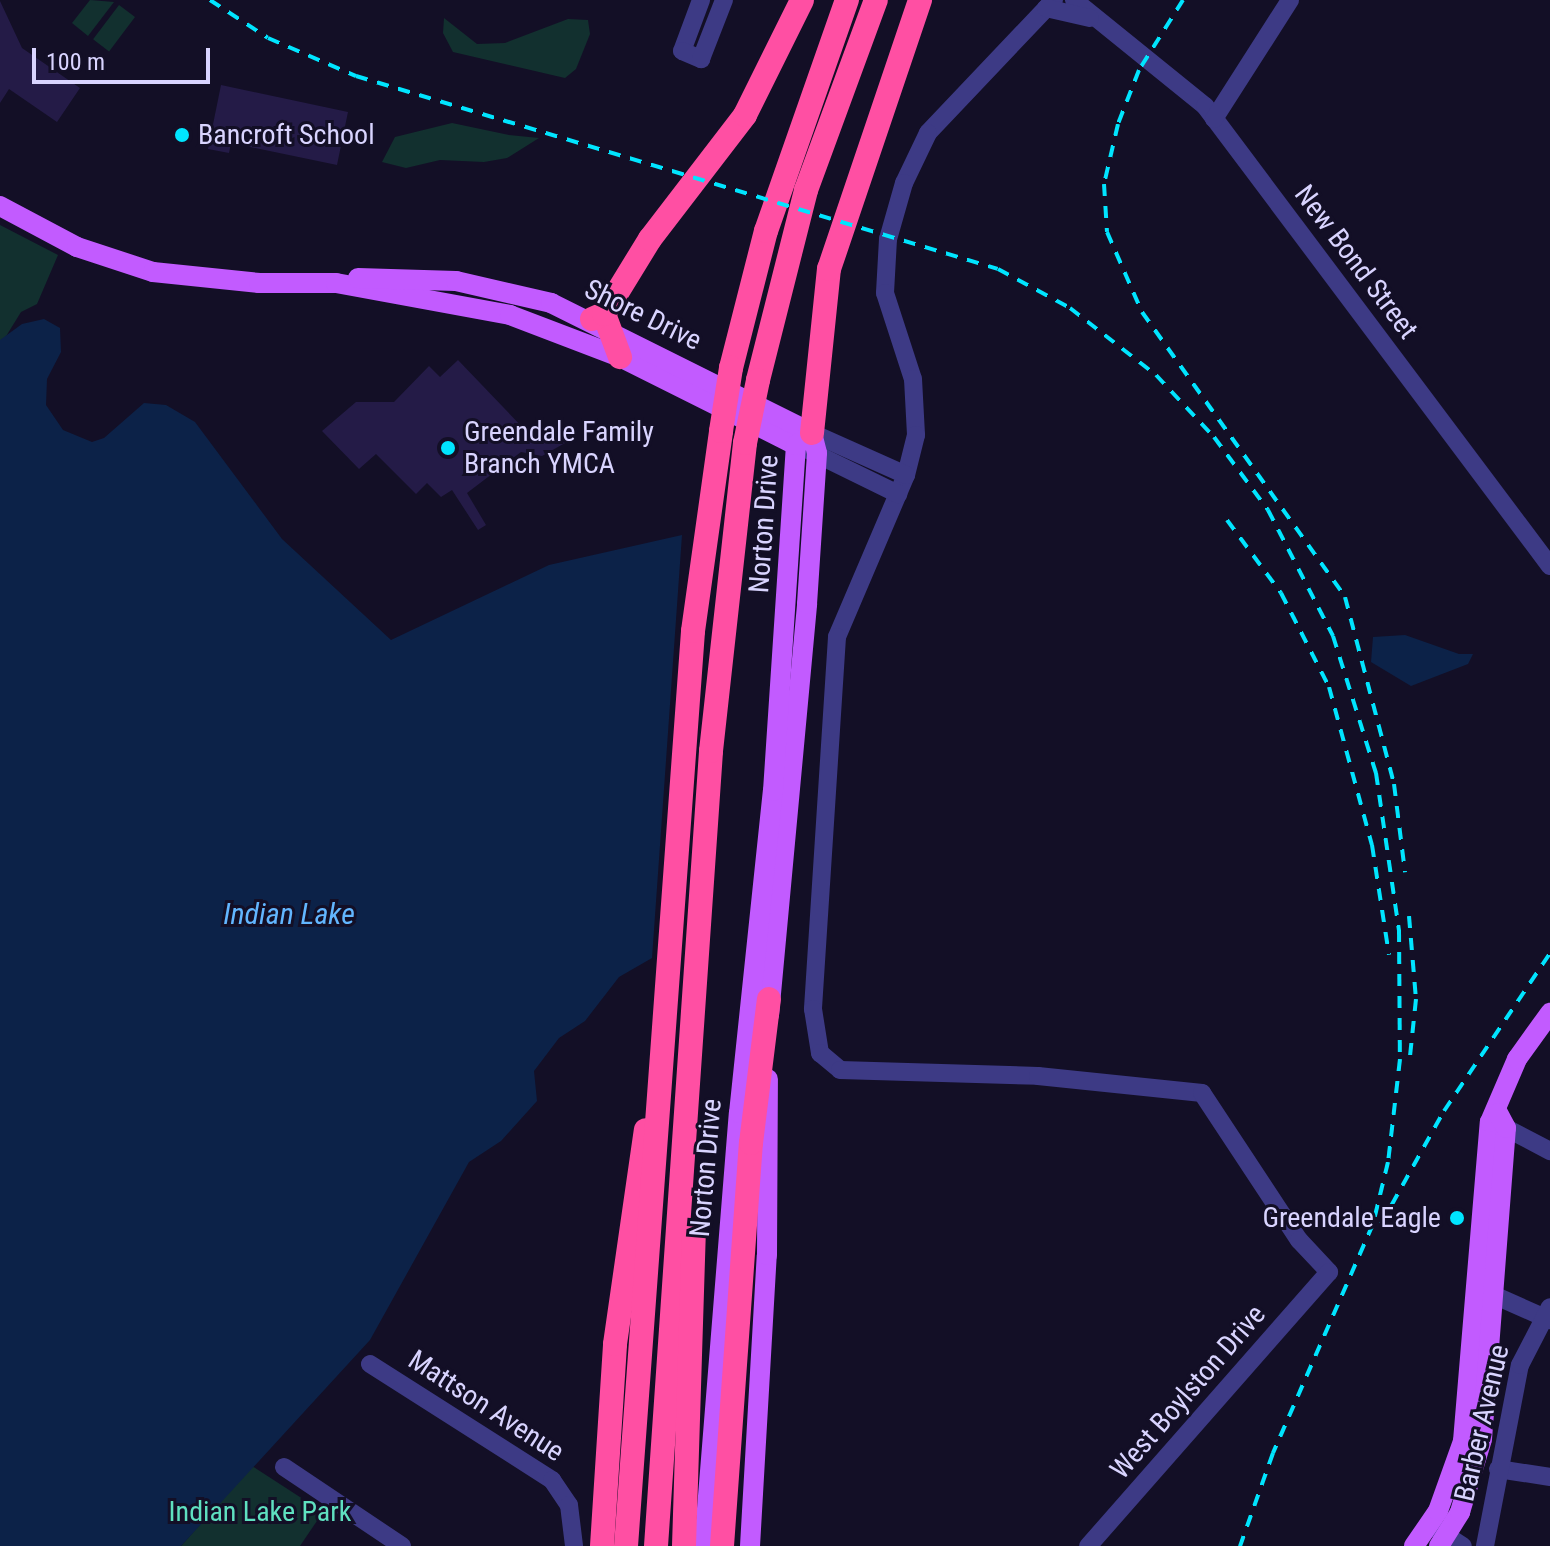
<!DOCTYPE html>
<html>
<head>
<meta charset="utf-8">
<style>
  body { margin:0 }
  #map { position:relative; width:1550px; height:1546px; overflow:hidden; background:#130f26; font-family:"Roboto Condensed",sans-serif }
  div>[style] { position:absolute }
  .green>* { inset:0; background:#12302f; transform-origin:0 0 }
  .water>* { inset:0; background:#0c2248 }
  .building>* { inset:0; background:#241b47 }
  .minor>* { height:18px; margin:-9px; padding:0 9px; transform-origin:9px; border-radius:9px; background:#3d3a85 }
  .major>* { height:20px; margin:-10px; padding:0 10px; transform-origin:10px; border-radius:10px; background:#c25bff }
  .highway>* { height:24px; margin:-12px; padding:0 12px; transform-origin:12px; border-radius:12px; background:#ff4fa3 }
  .rail>* { height:4px; margin-top:-2px; transform-origin:0; background:repeating-linear-gradient(90deg,#00e5ff 0 12px,transparent 0 22px) }
  .highway-bridge>* { height:24px; margin:-12px; padding:0 12px; transform-origin:12px; border-radius:12px; background:#ff4fa3 }
  .dots>* { width:22px; height:22px; translate:-50% -50%; box-sizing:border-box; border:4px solid #130f26; border-radius:50% }
  span { translate:-50% -50%; white-space:nowrap; text-align:center; line-height:1.15; -webkit-text-stroke:6px #130f26; paint-order:stroke }
  .poi-label { font-size:28px; color:#d9d4ff }
  .left { translate:0 -50%; text-align:left }
  .right { translate:-100% -50%; text-align:right }
  .street-label { font-size:28px; color:#d9d4ff }
  .park-label { font-size:28px; color:#5fe0c0 }
  .water-label { font-size:30px; color:#62b6ff; font-style:italic }
  .scale { position:absolute; left:32px; top:48px; width:178px; height:36px; box-sizing:border-box; border:4px solid #d9d4ff; border-top:0; padding-left:10px; font-size:24px; line-height:28px; white-space:nowrap; color:#d9d4ff; -webkit-text-stroke:6px #130f26; paint-order:stroke }
</style>
</head>
<body>
<div id="map">
  <div class="green">
    <div style="clip-path:polygon(90px 0,114px 2px,88px 36px,72px 23px)"></div>
    <div style="left:119px;top:5px;width:20px;height:43px;rotate:37deg"></div>
    <div style="clip-path:polygon(444px 18px,477px 44px,505px 43px,568px 19px,588px 20px,590px 34px,576px 69px,565px 78px,453px 52px,443px 33px)"></div>
    <div style="clip-path:polygon(452px 123px,509px 135px,539px 138px,507px 158px,484px 162px,440px 160px,406px 168px,382px 162px,395px 137px)"></div>
    <div style="clip-path:polygon(0 225px,58px 255px,37px 304px,21px 312px,0 346px)"></div>
    <div style="clip-path:polygon(252px 1466px,323px 1512px,300px 1546px,181px 1546px)"></div>
  </div>
  <div class="water">
    <div style="clip-path:polygon(44px 319px,60px 328px,61px 352px,47px 379px,46px 405px,63px 430px,92px 442px,104px 438px,144px 403px,166px 405px,195px 422px,282px 539px,391px 640px,549px 565px,682px 535px,652px 958px,619px 977px,585px 1021px,559px 1038px,534px 1071px,537px 1101px,501px 1141px,469px 1162px,370px 1340px,181px 1546px,0 1546px,0 340px,22px 324px)"></div>
    <div style="clip-path:polygon(1405px 635px,1459px 654px,1473px 654px,1468px 664px,1411px 686px,1371px 662px,1373px 637px)"></div>
  </div>
  <div class="building">
    <div style="clip-path:polygon(0 1px,22px 48px,80px 88px,57px 122px,9px 89px,0 103px)"></div>
    <div style="clip-path:polygon(221px 85px,348px 112px,337px 165px,231px 143px,229px 153px,208px 149px)"></div>
    <div style="clip-path:polygon(458px 360px,525px 430px,565px 437px,565px 443px,542px 456px,521px 452px,467px 493px,486px 525px,478px 530px,452px 490px,441px 497px,427px 483px,416px 494px,376px 454px,359px 469px,322px 431px,356px 402px,394px 402px,429px 366px,440px 377px)"></div>
  </div>
  <div class="minor">
    <div style="left:701px;top:0;width:54px;rotate:110.4deg"></div>
    <div style="left:682px;top:51px;width:21px;rotate:23deg"></div>
    <div style="left:701px;top:59px;width:63px;rotate:-68.7deg"></div>
    <div style="left:1054px;top:0;width:183px;rotate:133.5deg"></div>
    <div style="left:928px;top:133px;width:55px;rotate:115.6deg"></div>
    <div style="left:904px;top:183px;width:58px;rotate:105.9deg"></div>
    <div style="left:888px;top:239px;width:54px;rotate:93.2deg"></div>
    <div style="left:885px;top:293px;width:90px;rotate:72deg"></div>
    <div style="left:913px;top:379px;width:56px;rotate:86.9deg"></div>
    <div style="left:916px;top:435px;width:41px;rotate:104deg"></div>
    <div style="left:906px;top:475px;width:176px;rotate:113.1deg"></div>
    <div style="left:837px;top:637px;width:373px;rotate:93.7deg"></div>
    <div style="left:813px;top:1009px;width:45px;rotate:81deg"></div>
    <div style="left:820px;top:1053px;width:26px;rotate:40deg"></div>
    <div style="left:840px;top:1070px;width:198px;rotate:1.7deg"></div>
    <div style="left:1038px;top:1076px;width:165px;rotate:5.9deg"></div>
    <div style="left:1202px;top:1093px;width:176px;rotate:56.6deg"></div>
    <div style="left:1299px;top:1240px;width:44px;rotate:46.8deg"></div>
    <div style="left:1329px;top:1272px;width:365px;rotate:131.3deg"></div>
    <div style="left:1074px;top:0;width:169px;rotate:39deg"></div>
    <div style="left:1205px;top:106px;width:575px;rotate:53.13deg"></div>
    <div style="left:1046px;top:8px;width:45px;rotate:12.8deg"></div>
    <div style="left:1214px;top:119px;width:141px;rotate:-57.4deg"></div>
    <div style="left:812px;top:433px;width:103px;rotate:24.1deg"></div>
    <div style="left:804px;top:448px;width:105px;rotate:26.1deg"></div>
    <div style="left:1506px;top:1128px;width:50px;rotate:27.6deg"></div>
    <div style="left:1480px;top:1289px;width:77px;rotate:23.9deg"></div>
    <div style="left:370px;top:1364px;width:216px;rotate:32.5deg"></div>
    <div style="left:552px;top:1480px;width:30px;rotate:56deg"></div>
    <div style="left:569px;top:1505px;width:41px;rotate:83deg"></div>
    <div style="left:284px;top:1467px;width:142px;rotate:33.8deg"></div>
    <div style="left:1498px;top:1469px;width:53px;rotate:8.7deg"></div>
    <div style="left:1435px;top:1528px;width:33px;rotate:33deg"></div>
    <div style="left:1485px;top:1546px;width:184px;rotate:-79.1deg"></div>
    <div style="left:1520px;top:1365px;width:65px;rotate:-62.7deg"></div>
  </div>
  <div class="major">
    <div style="left:0;top:206px;width:87px;rotate:28deg"></div>
    <div style="left:77px;top:247px;width:80px;rotate:18.2deg"></div>
    <div style="left:153px;top:272px;width:107px;rotate:5.9deg"></div>
    <div style="left:259px;top:283px;width:77px"></div>
    <div style="left:336px;top:283px;width:177px;rotate:10.4deg"></div>
    <div style="left:510px;top:315px;width:118px;rotate:20.9deg"></div>
    <div style="left:620px;top:357px;width:197px;rotate:26.6deg"></div>
    <div style="left:358px;top:278px;width:98px;rotate:1.8deg"></div>
    <div style="left:456px;top:281px;width:98px;rotate:13deg"></div>
    <div style="left:551px;top:303px;width:292px;rotate:26.5deg"></div>
    <div style="left:769px;top:1015px;width:413px;rotate:-84.7deg"></div>
    <div style="left:807px;top:604px;width:151px;rotate:-86.2deg"></div>
    <div style="left:817px;top:453px;width:21px;rotate:-104deg"></div>
    <div style="left:704px;top:1546px;width:434px;rotate:-85.4deg"></div>
    <div style="left:739px;top:1113px;width:324px;rotate:-84deg"></div>
    <div style="left:773px;top:791px;width:347px;rotate:-86.2deg"></div>
    <div style="left:796px;top:445px;width:20px;rotate:-37deg"></div>
    <div style="left:750px;top:1546px;width:291px;rotate:-86.7deg"></div>
    <div style="left:767px;top:1255px;width:176px;rotate:-89.7deg"></div>
    <div style="left:1414px;top:1546px;width:42px;rotate:-55.6deg"></div>
    <div style="left:1438px;top:1511px;width:74px;rotate:-70.3deg"></div>
    <div style="left:1463px;top:1441px;width:320px;rotate:-85.2deg"></div>
    <div style="left:1490px;top:1122px;width:69px;rotate:-66.8deg"></div>
    <div style="left:1517px;top:1059px;width:57px;rotate:-54.3deg"></div>
    <div style="left:1439px;top:1546px;width:40px;rotate:-58deg"></div>
    <div style="left:1460px;top:1512px;width:76px;rotate:-73.2deg"></div>
    <div style="left:1482px;top:1439px;width:312px;rotate:-85.6deg"></div>
    <div style="left:1506px;top:1128px;width:17px;rotate:-118deg"></div>
  </div>
  <div class="highway">
    <div style="left:604px;top:314px;width:46px;rotate:69.6deg"></div>
    <div style="left:592px;top:319px;width:13px;rotate:-23deg"></div>
    <div style="left:604px;top:314px;width:88px;rotate:-58.5deg"></div>
    <div style="left:650px;top:239px;width:156px;rotate:-52.5deg"></div>
    <div style="left:745px;top:115px;width:128px;rotate:-63.6deg"></div>
    <div style="left:731px;top:368px;width:141px;rotate:-75.7deg"></div>
    <div style="left:766px;top:231px;width:245px;rotate:-70.7deg"></div>
    <div style="left:758px;top:380px;width:196px;rotate:-75.8deg"></div>
    <div style="left:806px;top:190px;width:202px;rotate:-69.8deg"></div>
    <div style="left:812px;top:433px;width:165px;rotate:-84.1deg"></div>
    <div style="left:829px;top:269px;width:284px;rotate:-71.3deg"></div>
    <div style="left:602px;top:1546px;width:202px;rotate:-86.3deg"></div>
    <div style="left:615px;top:1344px;width:216px;rotate:-81.8deg"></div>
    <div style="left:626px;top:1546px;width:917px;rotate:-85.81deg"></div>
    <div style="left:693px;top:631px;width:202px;rotate:-82deg"></div>
    <div style="left:656px;top:1546px;width:797px;rotate:-86.04deg"></div>
    <div style="left:711px;top:751px;width:310px;rotate:-83.7deg"></div>
    <div style="left:684px;top:1546px;width:313px;rotate:-88.2deg"></div>
    <div style="left:722px;top:1546px;width:404px;rotate:-85.9deg"></div>
    <div style="left:751px;top:1143px;width:145px;rotate:-82.9deg"></div>
  </div>
  <div class="rail">
    <div style="left:210px;top:0;width:69px;rotate:33.2deg"></div>
    <div style="left:268px;top:38px;width:96px;rotate:23.4deg"></div>
    <div style="left:356px;top:76px;width:670px;rotate:16.73deg"></div>
    <div style="left:998px;top:269px;width:82px;rotate:28.4deg"></div>
    <div style="left:1070px;top:308px;width:109px;rotate:37.9deg"></div>
    <div style="left:1156px;top:375px;width:85px;rotate:46.9deg"></div>
    <div style="left:1214px;top:437px;width:91px;rotate:53.5deg"></div>
    <div style="left:1268px;top:510px;width:142px;rotate:62.7deg"></div>
    <div style="left:1333px;top:636px;width:144px;rotate:72.6deg"></div>
    <div style="left:1376px;top:773px;width:159px;rotate:81.7deg"></div>
    <div style="left:1399px;top:930px;width:129px;rotate:89.6deg"></div>
    <div style="left:1400px;top:1059px;width:104px;rotate:96.6deg"></div>
    <div style="left:1388px;top:1162px;width:64px;rotate:103.6deg"></div>
    <div style="left:1373px;top:1224px;width:250px;rotate:113.6deg"></div>
    <div style="left:1273px;top:1453px;width:99px;rotate:109.5deg"></div>
    <div style="left:1183px;top:0;width:83px;rotate:122.2deg"></div>
    <div style="left:1139px;top:70px;width:58px;rotate:111.3deg"></div>
    <div style="left:1118px;top:124px;width:62px;rotate:103.1deg"></div>
    <div style="left:1104px;top:184px;width:48px;rotate:86.4deg"></div>
    <div style="left:1107px;top:232px;width:87px;rotate:66.4deg"></div>
    <div style="left:1142px;top:312px;width:350px;rotate:54.5deg"></div>
    <div style="left:1345px;top:597px;width:193px;rotate:75.3deg"></div>
    <div style="left:1394px;top:784px;width:89px;rotate:82.9deg"></div>
    <div style="left:1227px;top:520px;width:91px;rotate:53.5deg"></div>
    <div style="left:1281px;top:593px;width:106px;rotate:62.9deg"></div>
    <div style="left:1329px;top:687px;width:164px;rotate:74.8deg"></div>
    <div style="left:1372px;top:845px;width:111px;rotate:81.2deg"></div>
    <div style="left:1409px;top:916px;width:83px;rotate:85.2deg"></div>
    <div style="left:1416px;top:999px;width:57px;rotate:96deg"></div>
    <div style="left:1381px;top:1224px;width:129px;rotate:-60.9deg"></div>
    <div style="left:1444px;top:1111px;width:190px;rotate:-56.1deg"></div>
  </div>
  <div class="highway-bridge">
    <div style="left:721px;top:431px;width:64px;rotate:-81deg"></div>
    <div style="left:745px;top:443px;width:64px;rotate:-78.3deg"></div>
  </div>
  <div class="dots">
    <div style="left:182px;top:135px;background:#00e5ff"></div>
    <div style="left:448px;top:448px;background:#00e5ff"></div>
    <div style="left:1457px;top:1218px;background:#00e5ff"></div>
  </div>
  <div class="poi-label">
    <span class="left" style="left:198px;top:135px">Bancroft School</span>
    <span class="left" style="left:464px;top:448px">Greendale Family<br>Branch YMCA</span>
    <span class="right" style="left:1441px;top:1218px">Greendale Eagle</span>
  </div>
  <div class="street-label">
    <span style="left:1356px;top:262px;rotate:53deg">New Bond Street</span>
    <span style="left:643px;top:315px;rotate:26deg">Shore Drive</span>
    <span style="left:764px;top:524px;rotate:-86deg">Norton Drive</span>
    <span style="left:706px;top:1168px;rotate:-85deg">Norton Drive</span>
    <span style="left:1188px;top:1392px;rotate:-49deg">West Boylston Drive</span>
    <span style="left:486px;top:1406px;rotate:33deg">Mattson Avenue</span>
    <span style="left:1482px;top:1423px;rotate:-77deg">Barber Avenue</span>
  </div>
  <div class="park-label">
    <span style="left:260px;top:1512px">Indian Lake Park</span>
  </div>
  <div class="water-label">
    <span style="left:289px;top:914px">Indian Lake</span>
  </div>
  <div class="scale">100 m</div>
</div>
</body>
</html>
